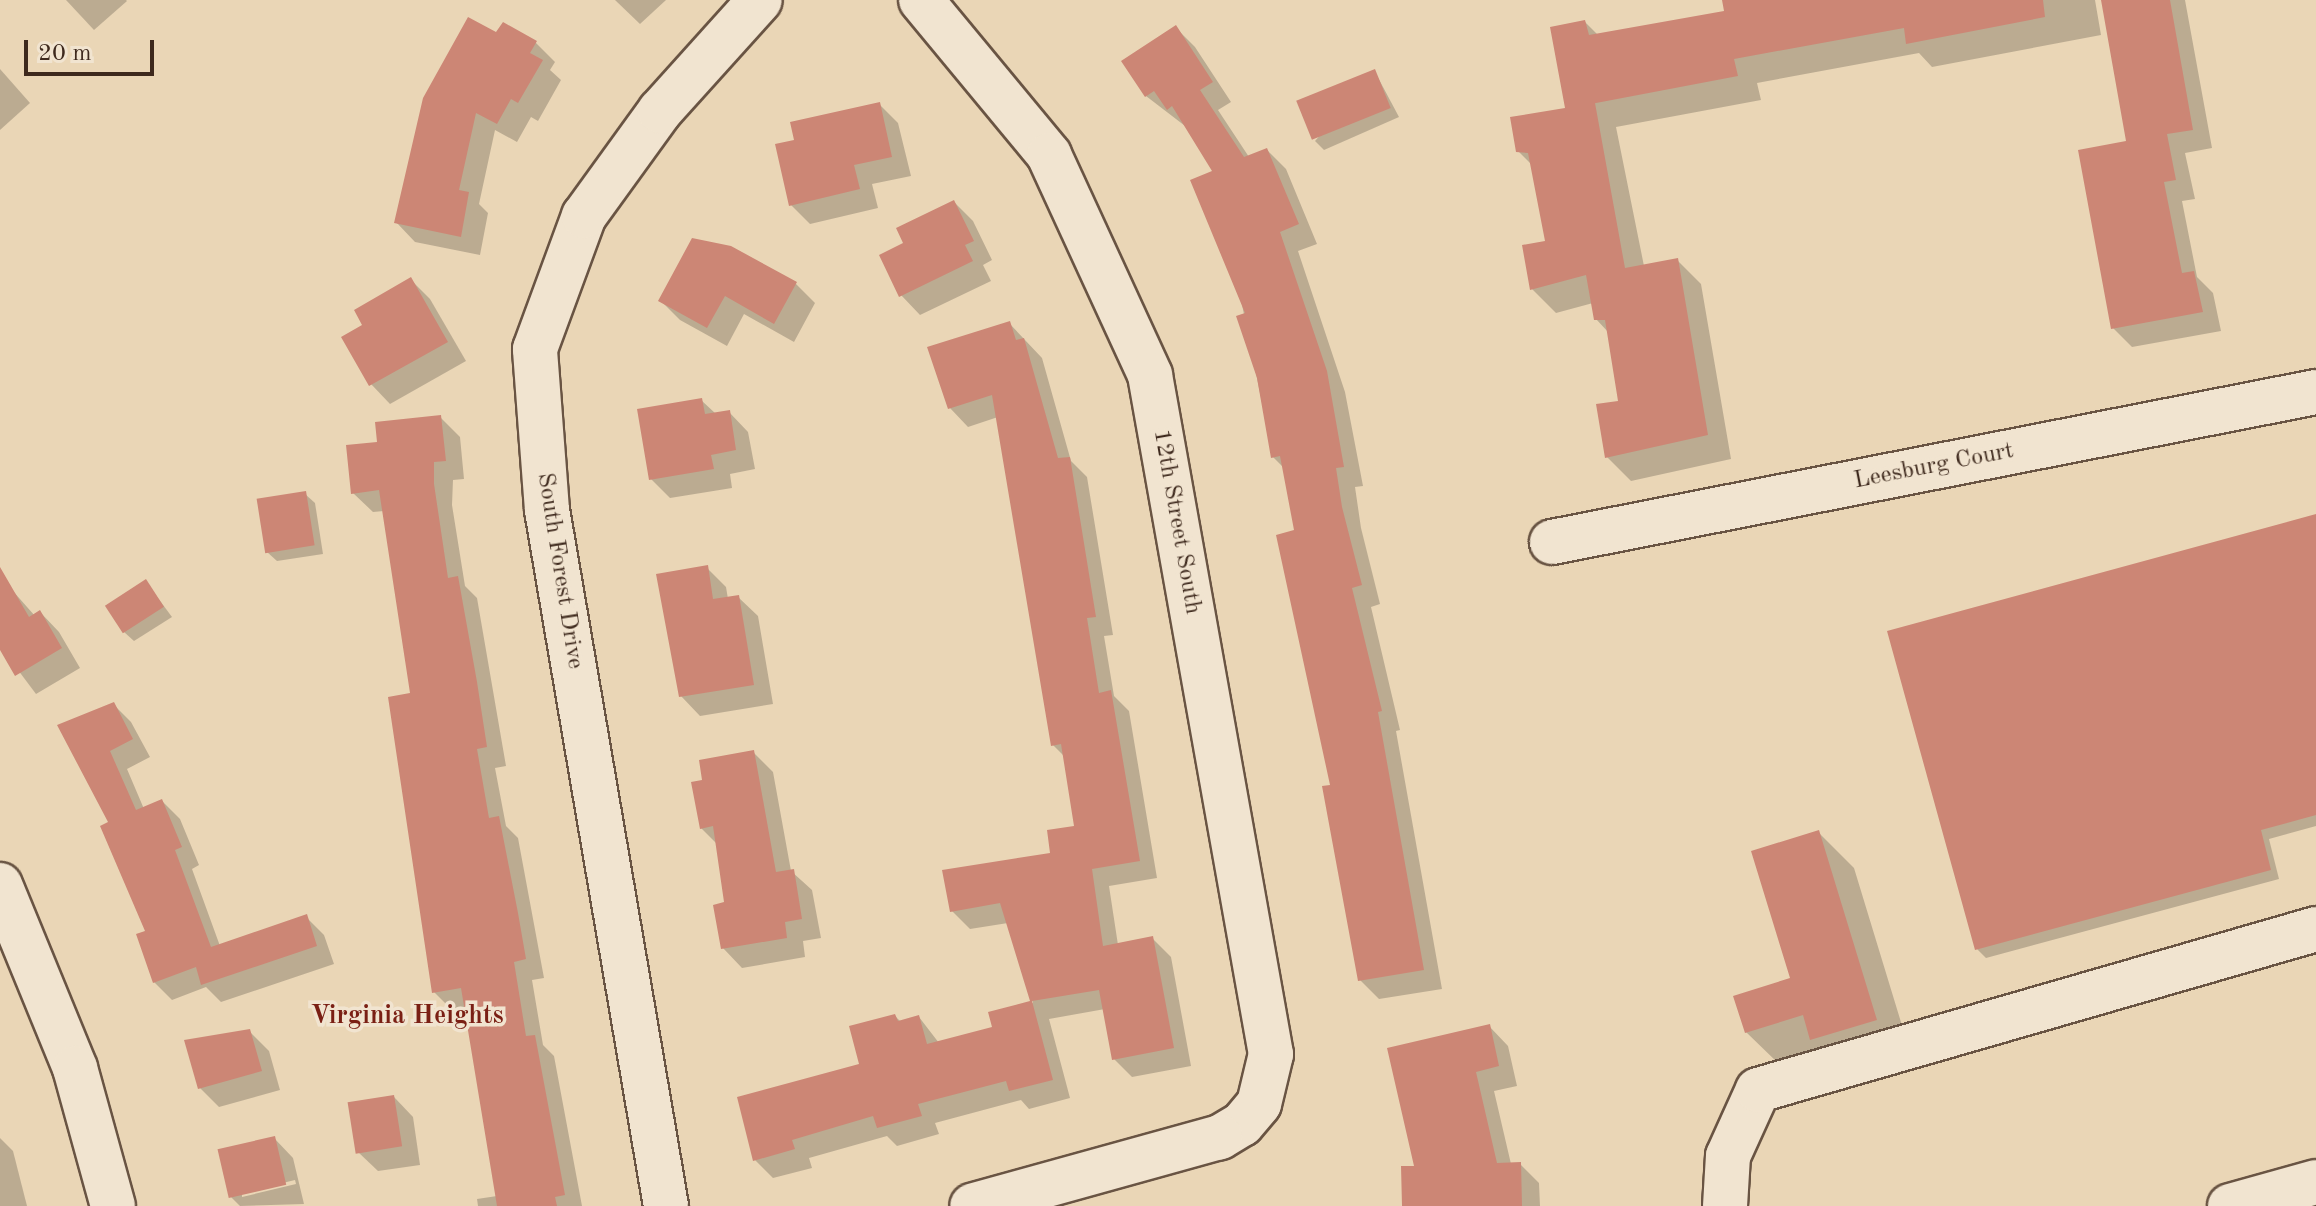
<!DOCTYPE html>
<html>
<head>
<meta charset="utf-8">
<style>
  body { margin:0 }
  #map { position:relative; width:2316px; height:1206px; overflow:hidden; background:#ead6b6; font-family:"Old Standard TT",serif }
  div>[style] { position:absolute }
  .shadow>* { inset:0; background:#0003 }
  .building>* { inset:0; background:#cc8675; transform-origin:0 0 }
  .roads { filter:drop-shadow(2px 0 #695443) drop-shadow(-2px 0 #695443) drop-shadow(0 2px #695443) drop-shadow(0 -2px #695443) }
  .minor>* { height:44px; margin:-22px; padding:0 22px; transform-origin:22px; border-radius:22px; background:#f1e4d0 }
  span { translate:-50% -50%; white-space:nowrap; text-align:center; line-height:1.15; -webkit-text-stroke:7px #f1e4d0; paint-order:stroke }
  .street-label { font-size:24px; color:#3e291d }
  .neighbourhood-label { font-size:26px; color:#7a1f14; font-weight:700 }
  .scale { position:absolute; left:24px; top:40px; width:130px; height:36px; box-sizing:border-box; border:4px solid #3e291d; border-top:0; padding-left:10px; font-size:24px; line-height:28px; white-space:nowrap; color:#3e291d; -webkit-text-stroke:6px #f1e4d0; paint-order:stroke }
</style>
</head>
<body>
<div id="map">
  <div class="shadow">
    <div style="clip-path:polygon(66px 0,126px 0,127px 1px,94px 30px)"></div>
    <div style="clip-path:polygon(615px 0,666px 0,640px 24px)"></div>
    <div style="clip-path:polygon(1724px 0,2095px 0,2101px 35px,1932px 67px,1919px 53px,1757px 83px,1761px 100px,1616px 127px,1644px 266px,1677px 260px,1701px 284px,1731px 459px,1631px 481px,1607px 457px,1620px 403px,1609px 333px,1596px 319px,1593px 303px,1556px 313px,1532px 289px,1548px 243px,1532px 165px,1518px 151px,1567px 110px,1585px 22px,1598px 35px,1726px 12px)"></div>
    <div style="clip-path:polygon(2103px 0,2185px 0,2212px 148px,2185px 153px,2195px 199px,2182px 201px,2197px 277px,2213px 293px,2221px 331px,2132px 347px,2113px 328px,2128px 143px)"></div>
    <div style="clip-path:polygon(1176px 28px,1195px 47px,1231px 102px,1218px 110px,1249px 157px,1267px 150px,1286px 169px,1317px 244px,1298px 251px,1345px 392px,1363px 486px,1355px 487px,1361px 528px,1380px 604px,1371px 607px,1400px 730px,1396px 731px,1442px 989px,1379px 999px,1360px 980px,1297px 532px,1285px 469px,1273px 457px,1215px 172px,1189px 129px,1146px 96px)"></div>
    <div style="clip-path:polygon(497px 35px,536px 43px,555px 62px,550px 70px,561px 80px,538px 121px,531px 117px,517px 142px,495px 130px,479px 204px,488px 213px,480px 255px,415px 242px,396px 222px)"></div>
    <div style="clip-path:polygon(0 69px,30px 103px,0 130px)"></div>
    <div style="clip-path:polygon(1375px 72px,1399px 117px,1324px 150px,1315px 141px)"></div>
    <div style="clip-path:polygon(879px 104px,898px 123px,911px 176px,872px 184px,878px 208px,810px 224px,791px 205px,796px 141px)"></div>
    <div style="clip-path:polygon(954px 202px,973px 221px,992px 260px,983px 265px,991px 281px,920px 315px,901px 295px,906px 244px)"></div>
    <div style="clip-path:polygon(411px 280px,430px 299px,466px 361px,390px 404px,371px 384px,365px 326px)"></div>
    <div style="clip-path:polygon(796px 284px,815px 303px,794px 342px,744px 314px,727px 346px,680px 320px,660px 300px)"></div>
    <div style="clip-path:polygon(1009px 323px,1042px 358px,1071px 461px,1087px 477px,1113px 635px,1104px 636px,1114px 696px,1129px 711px,1157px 878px,1109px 886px,1118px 945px,1153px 939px,1171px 957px,1191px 1066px,1132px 1077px,1114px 1059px,1105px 1009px,1049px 1019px,1070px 1098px,1029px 1109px,1021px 1100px,935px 1123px,939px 1134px,897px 1146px,887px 1136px,809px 1158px,812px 1168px,773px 1178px,755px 1160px,861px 1065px,895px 1016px,901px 1022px,919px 1017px,939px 1043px,995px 1028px,991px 1014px,1033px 1003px,1008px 923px,970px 929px,952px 911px,1053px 855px,1076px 827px,1066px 758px,1053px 745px,998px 417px,968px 427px,950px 408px)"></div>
    <div style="clip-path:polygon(701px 400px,716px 414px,729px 412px,748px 432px,755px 469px,730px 474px,732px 488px,670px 498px,651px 479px)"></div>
    <div style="clip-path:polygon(440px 417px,460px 437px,464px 479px,453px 480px,452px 505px,465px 586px,477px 598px,506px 766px,495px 768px,506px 826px,518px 838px,544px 978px,532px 980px,543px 1045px,554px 1056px,582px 1206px,478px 1206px,477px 1199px,497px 1196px,466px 1009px,453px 1011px,434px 992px,413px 695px,384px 511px,373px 512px,353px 493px,380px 443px)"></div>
    <div style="clip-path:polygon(305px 494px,315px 503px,323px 554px,277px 561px,267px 552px)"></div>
    <div style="clip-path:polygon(2316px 516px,2316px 826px,2269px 839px,2279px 879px,1986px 958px,1977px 949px)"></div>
    <div style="clip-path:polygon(707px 568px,726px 587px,728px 599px,738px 597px,758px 616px,773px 704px,700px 716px,681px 696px)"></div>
    <div style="clip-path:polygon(146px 582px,172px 617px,134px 641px,124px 632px)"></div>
    <div style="clip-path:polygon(12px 590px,35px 616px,40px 612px,59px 632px,80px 668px,36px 694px,0 646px,0 597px)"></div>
    <div style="clip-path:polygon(113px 704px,131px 722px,150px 757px,127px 769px,144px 809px,162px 801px,180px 819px,199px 865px,192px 869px,220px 946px,306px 917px,324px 935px,334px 964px,221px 1002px,206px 987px,172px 1000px,154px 982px,148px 932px,111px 823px,59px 726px)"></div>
    <div style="clip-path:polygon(754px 753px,773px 772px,791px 871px,812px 890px,821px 938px,803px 941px,805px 957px,742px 968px,723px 948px,726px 904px,717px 844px,701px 828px,705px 781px)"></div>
    <div style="clip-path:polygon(1818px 832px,1854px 868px,1911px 1055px,1782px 1067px,1746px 1032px,1793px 980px)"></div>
    <div style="clip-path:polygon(1489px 1026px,1508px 1046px,1517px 1086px,1494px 1091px,1511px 1164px,1520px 1164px,1539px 1183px,1540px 1206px,1404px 1206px,1417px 1168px)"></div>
    <div style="clip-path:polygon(249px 1031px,269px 1051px,280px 1090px,219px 1107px,200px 1088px)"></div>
    <div style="clip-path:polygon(394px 1097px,413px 1117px,420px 1165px,378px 1171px,358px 1152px)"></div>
    <div style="clip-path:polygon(0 1138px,13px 1151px,27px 1206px,0 1206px)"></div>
    <div style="clip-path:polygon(evenodd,274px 1138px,293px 1158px,304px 1204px,240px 1206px,231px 1197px,274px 1138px,295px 1180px,296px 1184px,242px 1197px,242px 1193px,295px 1180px)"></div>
  </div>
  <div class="building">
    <div style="clip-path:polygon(1722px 0,2043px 0,2045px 17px,1906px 44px,1904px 28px,1734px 59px,1738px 76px,1575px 107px,1595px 103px,1625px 268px,1678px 258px,1708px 435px,1605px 458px,1596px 404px,1618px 401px,1605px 320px,1594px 320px,1586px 275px,1530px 290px,1522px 245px,1545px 241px,1528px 153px,1516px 152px,1510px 117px,1565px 108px,1550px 27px,1585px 20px,1589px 35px,1724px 11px)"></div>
    <div style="clip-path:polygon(2101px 0,2170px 0,2193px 130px,2167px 134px,2176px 180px,2164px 182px,2182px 273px,2194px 271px,2203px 312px,2111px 329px,2078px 150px,2126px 141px)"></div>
    <div style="clip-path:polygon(468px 17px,496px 32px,503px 22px,537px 41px,530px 53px,543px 60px,518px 103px,511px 99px,497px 124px,476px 113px,459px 190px,469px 192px,461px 237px,394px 223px,423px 98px)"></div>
    <div style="clip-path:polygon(1176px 25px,1213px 82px,1200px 90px,1244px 157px,1267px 148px,1299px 224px,1280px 232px,1327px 371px,1344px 467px,1336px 468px,1342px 507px,1362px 585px,1352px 588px,1382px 711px,1378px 712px,1424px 970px,1358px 981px,1322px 786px,1330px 785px,1276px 535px,1294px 530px,1280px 456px,1271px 458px,1257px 378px,1236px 316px,1245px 313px,1190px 180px,1212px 171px,1172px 106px,1167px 110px,1154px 91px,1145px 97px,1121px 61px)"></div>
    <div style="left:1375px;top:69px;width:42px;height:85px;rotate:68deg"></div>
    <div style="clip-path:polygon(880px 102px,892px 157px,854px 165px,860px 189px,789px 206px,775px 144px,794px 140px,790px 122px)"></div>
    <div style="clip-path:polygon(954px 200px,974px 241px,965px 245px,973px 261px,899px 297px,879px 255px,903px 243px,896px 228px)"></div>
    <div style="clip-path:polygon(692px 238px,731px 246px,797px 282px,774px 324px,725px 296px,707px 328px,658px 301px)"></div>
    <div style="clip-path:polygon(411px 277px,448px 342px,369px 386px,341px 337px,362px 325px,354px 310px)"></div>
    <div style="clip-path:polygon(1010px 321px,1016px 340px,1024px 338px,1058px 458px,1070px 457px,1096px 617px,1087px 618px,1099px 693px,1111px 690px,1140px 861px,1092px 869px,1103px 946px,1153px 936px,1174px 1048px,1112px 1060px,1099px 990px,1032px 1001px,1053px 1080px,1009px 1091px,1006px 1081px,918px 1104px,922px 1116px,877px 1128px,873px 1116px,792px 1140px,795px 1149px,753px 1161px,737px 1097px,859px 1064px,849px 1026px,895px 1014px,898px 1021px,919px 1015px,927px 1044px,992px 1027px,988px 1012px,1030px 1001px,1000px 903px,950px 912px,942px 870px,1050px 853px,1047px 830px,1074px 826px,1061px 744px,1051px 746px,992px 395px,948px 409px,927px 347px)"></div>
    <div style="clip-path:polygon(702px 398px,705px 414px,730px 410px,736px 450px,711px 455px,714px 469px,649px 480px,637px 409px)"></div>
    <div style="clip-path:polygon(441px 415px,446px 461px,434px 462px,434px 484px,448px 578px,458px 576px,477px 682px,487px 747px,477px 749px,489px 818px,499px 816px,518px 913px,526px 959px,514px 962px,526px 1036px,535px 1035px,565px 1195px,555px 1197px,557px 1206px,497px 1206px,461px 988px,432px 993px,388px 697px,410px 693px,379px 490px,351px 494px,346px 445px,377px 442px,375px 422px)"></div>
    <div style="left:306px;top:491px;width:55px;height:50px;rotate:81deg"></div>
    <div style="clip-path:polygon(2316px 514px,2316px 815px,2261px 830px,2271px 870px,1975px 950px,1887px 631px)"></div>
    <div style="clip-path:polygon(708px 565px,713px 599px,739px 595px,754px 685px,679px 697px,656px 574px)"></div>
    <div style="clip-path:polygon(0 567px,29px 617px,40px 610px,62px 648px,15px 676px,0 650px)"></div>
    <div style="left:146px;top:579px;width:33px;height:49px;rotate:57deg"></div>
    <div style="clip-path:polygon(114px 702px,133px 739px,110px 751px,136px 810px,162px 799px,182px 847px,175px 850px,211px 947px,307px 914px,317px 946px,201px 985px,196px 967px,153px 983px,136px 934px,145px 931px,100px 826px,108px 822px,57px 725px)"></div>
    <div style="clip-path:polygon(754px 750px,776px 872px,794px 869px,802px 919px,785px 922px,787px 938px,721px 949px,713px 905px,724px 902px,713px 826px,700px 829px,691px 782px,702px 780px,699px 760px)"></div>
    <div style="clip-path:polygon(1819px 830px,1877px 1020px,1810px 1040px,1803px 1015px,1745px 1033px,1733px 996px,1790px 978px,1751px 851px)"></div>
    <div style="clip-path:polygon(1490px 1024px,1499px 1066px,1476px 1072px,1497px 1163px,1521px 1162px,1522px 1206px,1402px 1206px,1401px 1166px,1414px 1166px,1387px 1048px)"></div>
    <div style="clip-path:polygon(250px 1029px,262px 1071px,198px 1089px,184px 1040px)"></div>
    <div style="left:394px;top:1095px;width:52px;height:47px;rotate:81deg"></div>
    <div style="left:275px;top:1136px;width:50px;height:59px;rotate:77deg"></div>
  </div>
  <div class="roads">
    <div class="minor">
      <div style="left:921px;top:0;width:201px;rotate:50.4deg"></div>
      <div style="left:1049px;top:155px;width:242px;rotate:65.3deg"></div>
      <div style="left:1150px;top:375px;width:690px;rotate:79.9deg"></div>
      <div style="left:1271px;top:1054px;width:51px;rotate:103.5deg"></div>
      <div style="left:1259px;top:1104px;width:26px;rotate:130deg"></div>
      <div style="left:1242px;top:1124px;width:26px;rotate:149deg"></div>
      <div style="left:1220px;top:1137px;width:257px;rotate:164.5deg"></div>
      <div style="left:1552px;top:542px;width:779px;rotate:-11.11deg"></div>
      <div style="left:0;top:885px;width:198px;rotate:67.7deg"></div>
      <div style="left:75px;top:1068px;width:143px;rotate:74.6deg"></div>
      <div style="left:666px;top:1206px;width:706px;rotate:-99.7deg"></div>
      <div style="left:547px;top:510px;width:161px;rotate:-94.3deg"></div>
      <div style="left:535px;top:349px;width:142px;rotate:-69.8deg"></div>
      <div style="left:584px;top:216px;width:130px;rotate:-54.1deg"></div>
      <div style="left:660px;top:111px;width:149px;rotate:-48deg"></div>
      <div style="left:1725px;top:1206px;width:50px;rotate:-86.6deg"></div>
      <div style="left:1728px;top:1156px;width:72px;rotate:-65.6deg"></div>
      <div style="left:1758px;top:1090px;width:581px;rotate:-16.09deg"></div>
      <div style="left:2230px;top:1206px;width:89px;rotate:-15.6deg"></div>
    </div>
  </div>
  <div class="street-label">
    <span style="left:1934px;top:467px;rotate:-11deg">Leesburg Court</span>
    <span style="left:1176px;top:522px;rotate:80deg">12th Street South</span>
    <span style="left:559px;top:571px;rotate:81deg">South Forest Drive</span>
  </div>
  <div class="neighbourhood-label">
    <span style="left:407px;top:1017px">Virginia Heights</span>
  </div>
  <div class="scale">20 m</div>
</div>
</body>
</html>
